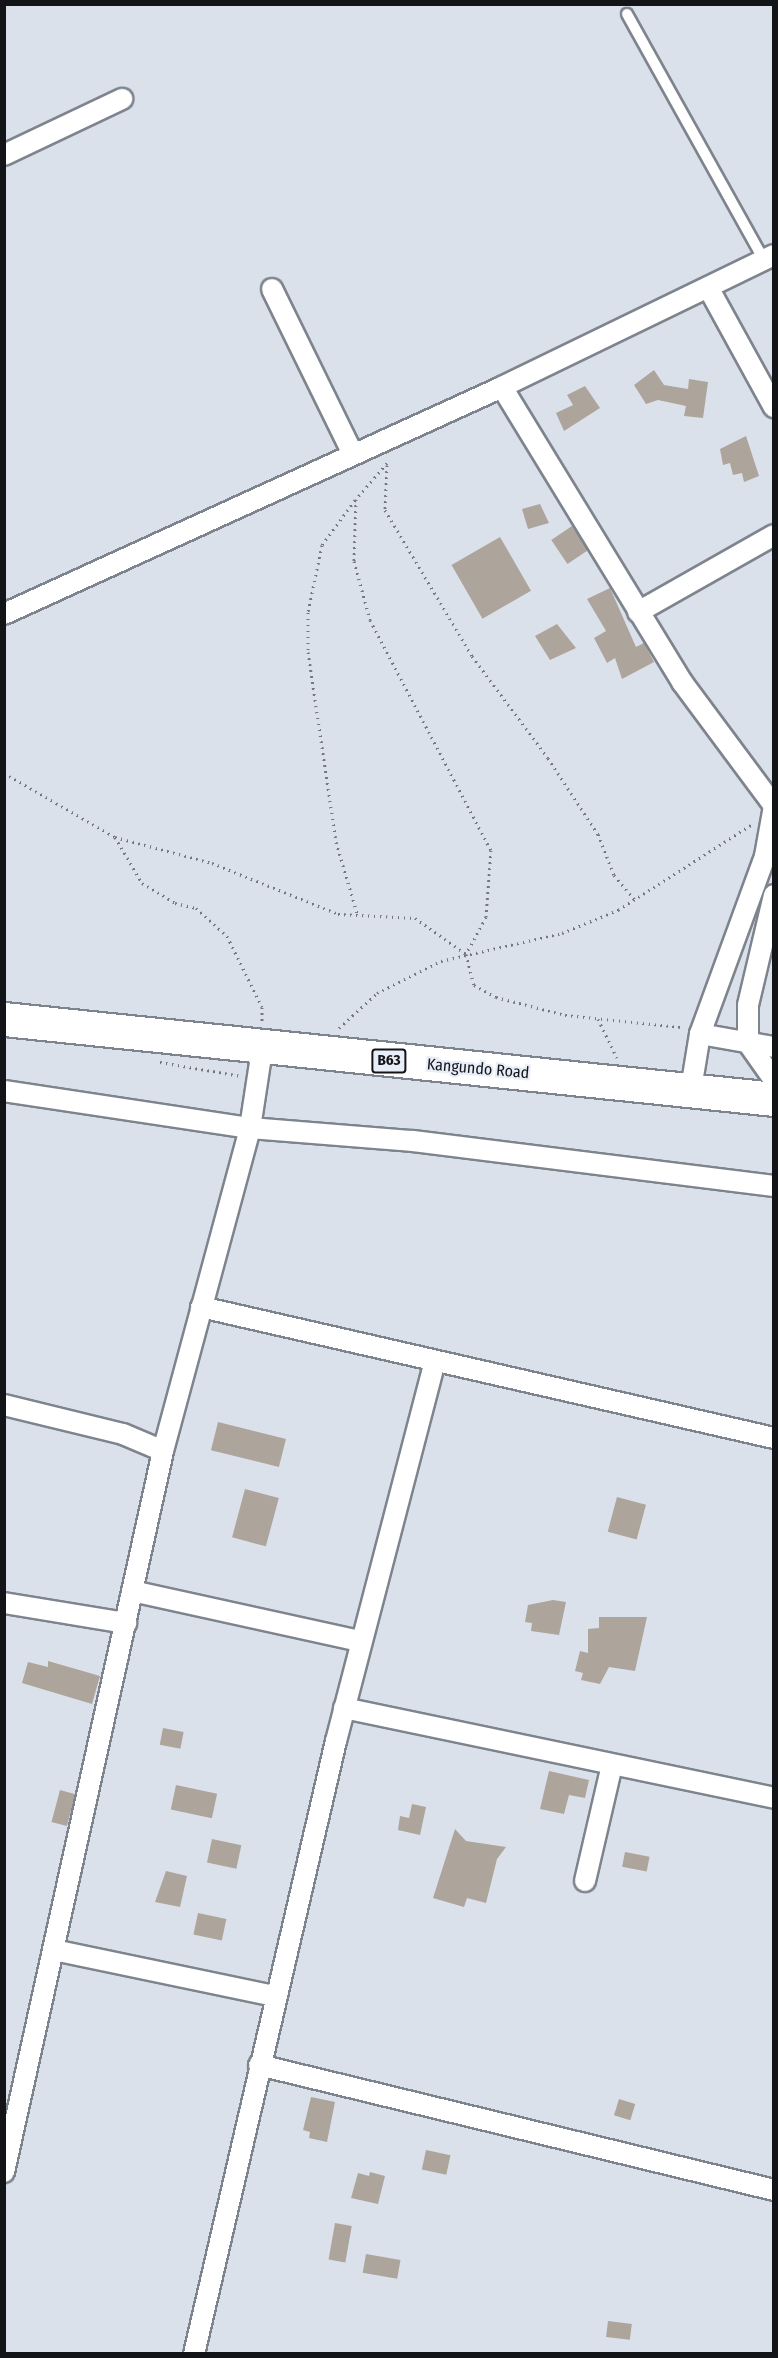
<!DOCTYPE html>
<html>
<head>
<meta charset="utf-8">
<style>
  body { margin:0 }
  #map { position:relative; width:778px; height:2358px; overflow:hidden; background:#dbe1eb; font-family:"Fira Sans Condensed",sans-serif }
  div>[style] { position:absolute }
  .building>* { inset:0; background:#ada49c; transform-origin:0 0 }
  .path>* { height:3px; margin-top:-1.5px; transform-origin:0; background:repeating-linear-gradient(90deg,#73777e 0 1.5px,transparent 0 6px) }
  .roads { filter:drop-shadow(2px 0 #7e848d) drop-shadow(-2px 0 #7e848d) drop-shadow(0 2px #7e848d) drop-shadow(0 -2px #7e848d) }
  .service>* { height:10px; margin:-5px; padding:0 5px; transform-origin:5px; border-radius:5px; background:#fff }
  .minor>* { height:20px; margin:-10px; padding:0 10px; transform-origin:10px; border-radius:10px; background:#fff }
  .trunk>* { height:33px; margin:-16.5px; padding:0 16.5px; transform-origin:16.5px; border-radius:16.5px; background:#fff }
  span { translate:-50% -50%; white-space:nowrap; text-align:center; line-height:1.15; -webkit-text-stroke:4.5px #e8eef8; paint-order:stroke }
  .shield-label span { padding:2px 4px; background:#e8eef8; border:2px solid; border-radius:4px; -webkit-text-stroke-width:0 }
  .shield-label { font-size:15px; color:#121417; font-weight:700 }
  .street-label { font-size:16px; color:#121417 }
  .frame { position:absolute; inset:0; border:6px solid #121417; pointer-events:none }
</style>
</head>
<body>
<div id="map">
  <div class="building">
    <div style="clip-path:polygon(654px 370px,664px 385px,688px 389px,689px 379px,708px 382px,703px 418px,684px 416px,686px 406px,658px 400px,646px 404px,634px 385px)"></div>
    <div style="clip-path:polygon(585px 386px,600px 408px,564px 431px,556px 413px,573px 405px,567px 395px)"></div>
    <div style="clip-path:polygon(746px 436px,759px 476px,744px 482px,742px 473px,733px 475px,730px 463px,723px 465px,720px 449px)"></div>
    <div style="clip-path:polygon(540px 504px,549px 523px,528px 529px,522px 509px)"></div>
    <div style="left:572px;top:526px;width:29px;height:25px;rotate:56deg"></div>
    <div style="left:500px;top:537px;width:62px;height:56px;rotate:60deg"></div>
    <div style="clip-path:polygon(610px 588px,636px 647px,644px 643px,654px 662px,622px 679px,615px 658px,607px 663px,594px 638px,606px 631px,587px 599px)"></div>
    <div style="clip-path:polygon(557px 624px,576px 648px,550px 660px,535px 636px)"></div>
    <div style="left:218px;top:1422px;width:70px;height:29px;rotate:14deg"></div>
    <div style="left:245px;top:1489px;width:35px;height:50px;rotate:15deg"></div>
    <div style="left:617px;top:1497px;width:30px;height:36px;rotate:15deg"></div>
    <div style="clip-path:polygon(553px 1600px,566px 1602px,559px 1635px,531px 1631px,532px 1623px,525px 1622px,528px 1605px)"></div>
    <div style="clip-path:polygon(599px 1617px,647px 1617px,635px 1671px,609px 1667px,600px 1684px,581px 1680px,583px 1673px,575px 1671px,580px 1651px,588px 1653px,588px 1629px,599px 1628px)"></div>
    <div style="clip-path:polygon(48px 1661px,100px 1676px,92px 1704px,22px 1683px,28px 1662px,48px 1667px)"></div>
    <div style="left:163px;top:1728px;width:21px;height:17px;rotate:11deg"></div>
    <div style="clip-path:polygon(549px 1771px,589px 1780px,585px 1798px,569px 1795px,564px 1814px,540px 1809px)"></div>
    <div style="left:176px;top:1785px;width:42px;height:25px;rotate:12deg"></div>
    <div style="left:60px;top:1790px;width:16px;height:33px;rotate:15deg"></div>
    <div style="clip-path:polygon(412px 1804px,426px 1807px,420px 1835px,398px 1830px,400px 1816px,409px 1818px)"></div>
    <div style="clip-path:polygon(455px 1829px,466px 1841px,506px 1847px,497px 1859px,486px 1903px,467px 1898px,464px 1907px,433px 1898px)"></div>
    <div style="left:212px;top:1839px;width:30px;height:24px;rotate:12deg"></div>
    <div style="left:625px;top:1852px;width:25px;height:15px;rotate:11deg"></div>
    <div style="clip-path:polygon(166px 1871px,187px 1876px,180px 1907px,155px 1902px)"></div>
    <div style="left:198px;top:1913px;width:29px;height:22px;rotate:12deg"></div>
    <div style="clip-path:polygon(311px 2097px,335px 2102px,327px 2142px,309px 2138px,310px 2132px,303px 2130px)"></div>
    <div style="left:619px;top:2099px;width:17px;height:17px;rotate:17deg"></div>
    <div style="left:426px;top:2150px;width:25px;height:20px;rotate:12deg"></div>
    <div style="clip-path:polygon(370px 2172px,385px 2176px,378px 2204px,351px 2198px,358px 2173px,369px 2176px)"></div>
    <div style="left:335px;top:2223px;width:17px;height:37px;rotate:10deg"></div>
    <div style="left:366px;top:2254px;width:35px;height:19px;rotate:10deg"></div>
    <div style="left:608px;top:2321px;width:24px;height:16px;rotate:7deg"></div>
  </div>
  <div class="path">
    <div style="left:387px;top:463px;width:48px;rotate:130.7deg"></div>
    <div style="left:356px;top:499px;width:62px;rotate:91.8deg"></div>
    <div style="left:354px;top:561px;width:61px;rotate:74.8deg"></div>
    <div style="left:370px;top:620px;width:260px;rotate:62.3deg"></div>
    <div style="left:491px;top:850px;width:67px;rotate:94.3deg"></div>
    <div style="left:486px;top:917px;width:42px;rotate:118.4deg"></div>
    <div style="left:466px;top:954px;width:32px;rotate:76deg"></div>
    <div style="left:474px;top:985px;width:25px;rotate:29deg"></div>
    <div style="left:496px;top:997px;width:71px;rotate:14.6deg"></div>
    <div style="left:565px;top:1015px;width:118px;rotate:5.9deg"></div>
    <div style="left:387px;top:465px;width:45px;rotate:92.5deg"></div>
    <div style="left:385px;top:510px;width:170px;rotate:59.2deg"></div>
    <div style="left:472px;top:656px;width:127px;rotate:53.3deg"></div>
    <div style="left:548px;top:758px;width:91px;rotate:56.7deg"></div>
    <div style="left:598px;top:834px;width:44px;rotate:68.7deg"></div>
    <div style="left:614px;top:875px;width:33px;rotate:50deg"></div>
    <div style="left:355px;top:500px;width:56px;rotate:126.3deg"></div>
    <div style="left:322px;top:545px;width:68px;rotate:101.8deg"></div>
    <div style="left:308px;top:612px;width:40px;rotate:90deg"></div>
    <div style="left:308px;top:652px;width:192px;rotate:81.6deg"></div>
    <div style="left:336px;top:842px;width:74px;rotate:73.5deg"></div>
    <div style="left:4px;top:773px;width:128px;rotate:30deg"></div>
    <div style="left:115px;top:837px;width:100px;rotate:15deg"></div>
    <div style="left:212px;top:863px;width:136px;rotate:22deg"></div>
    <div style="left:338px;top:914px;width:77px;rotate:3deg"></div>
    <div style="left:415px;top:918px;width:62px;rotate:35.2deg"></div>
    <div style="left:115px;top:837px;width:53px;rotate:59.6deg"></div>
    <div style="left:142px;top:883px;width:39px;rotate:31deg"></div>
    <div style="left:175px;top:903px;width:22px;rotate:13deg"></div>
    <div style="left:196px;top:908px;width:42px;rotate:42.1deg"></div>
    <div style="left:227px;top:936px;width:79px;rotate:63.8deg"></div>
    <div style="left:262px;top:1007px;width:15px;rotate:90deg"></div>
    <div style="left:598px;top:1019px;width:43px;rotate:64deg"></div>
    <div style="left:339px;top:1028px;width:52px;rotate:-42.6deg"></div>
    <div style="left:377px;top:993px;width:72px;rotate:-26.6deg"></div>
    <div style="left:441px;top:961px;width:124px;rotate:-13deg"></div>
    <div style="left:562px;top:933px;width:61px;rotate:-22.3deg"></div>
    <div style="left:618px;top:910px;width:158px;rotate:-32.6deg"></div>
    <div style="left:160px;top:1062px;width:82px;rotate:9.8deg"></div>
  </div>
  <div class="roads">
    <div class="service">
      <div style="left:627px;top:14px;width:282px;rotate:60.9deg"></div>
    </div>
    <div class="minor">
      <div style="left:4px;top:155px;width:131px;rotate:-25.4deg"></div>
      <div style="left:272px;top:289px;width:184px;rotate:63.9deg"></div>
      <div style="left:709px;top:289px;width:135px;rotate:61.2deg"></div>
      <div style="left:502px;top:387px;width:346px;rotate:58.6deg"></div>
      <div style="left:682px;top:682px;width:154px;rotate:53.4deg"></div>
      <div style="left:638px;top:612px;width:156px;rotate:-29.5deg"></div>
      <div style="left:4px;top:614px;width:547px;rotate:-24.5deg"></div>
      <div style="left:502px;top:387px;width:302px;rotate:-25.9deg"></div>
      <div style="left:774px;top:895px;width:113px;rotate:103.3deg"></div>
      <div style="left:748px;top:1005px;width:38px;rotate:90deg"></div>
      <div style="left:748px;top:1043px;width:45px;rotate:54.9deg"></div>
      <div style="left:700px;top:1034px;width:75px;rotate:10deg"></div>
      <div style="left:691px;top:1089px;width:56px;rotate:-80.7deg"></div>
      <div style="left:700px;top:1034px;width:189px;rotate:-69.9deg"></div>
      <div style="left:765px;top:856px;width:51px;rotate:-79.8deg"></div>
      <div style="left:4px;top:1091px;width:249px;rotate:8.6deg"></div>
      <div style="left:250px;top:1128px;width:164px;rotate:4.6deg"></div>
      <div style="left:413px;top:1141px;width:364px;rotate:7.1deg"></div>
      <div style="left:201px;top:1307px;width:588px;rotate:12.88deg"></div>
      <div style="left:4px;top:1405px;width:122px;rotate:13.7deg"></div>
      <div style="left:123px;top:1434px;width:43px;rotate:23deg"></div>
      <div style="left:132px;top:1591px;width:233px;rotate:12.4deg"></div>
      <div style="left:4px;top:1603px;width:124px;rotate:9.3deg"></div>
      <div style="left:344px;top:1708px;width:439px;rotate:11.8deg"></div>
      <div style="left:585px;top:1881px;width:119px;rotate:-76.9deg"></div>
      <div style="left:54px;top:1950px;width:226px;rotate:11.8deg"></div>
      <div style="left:259px;top:2065px;width:530px;rotate:13.64deg"></div>
      <div style="left:4px;top:2172px;width:738px;rotate:-77.56deg"></div>
      <div style="left:163px;top:1451px;width:335px;rotate:-74.9deg"></div>
      <div style="left:250px;top:1128px;width:79px;rotate:-81.3deg"></div>
      <div style="left:194px;top:2354px;width:629px;rotate:-76.96deg"></div>
      <div style="left:336px;top:1741px;width:389px;rotate:-75.4deg"></div>
    </div>
    <div class="trunk">
      <div style="left:4px;top:1019px;width:774px;rotate:5.93deg"></div>
    </div>
  </div>
  <div class="shield-label">
    <span style="left:389px;top:1061px">B63</span>
  </div>
  <div class="street-label">
    <span style="left:478px;top:1069px;rotate:5deg">Kangundo Road</span>
  </div>
  <div class="frame"></div>
</div>
</body>
</html>
